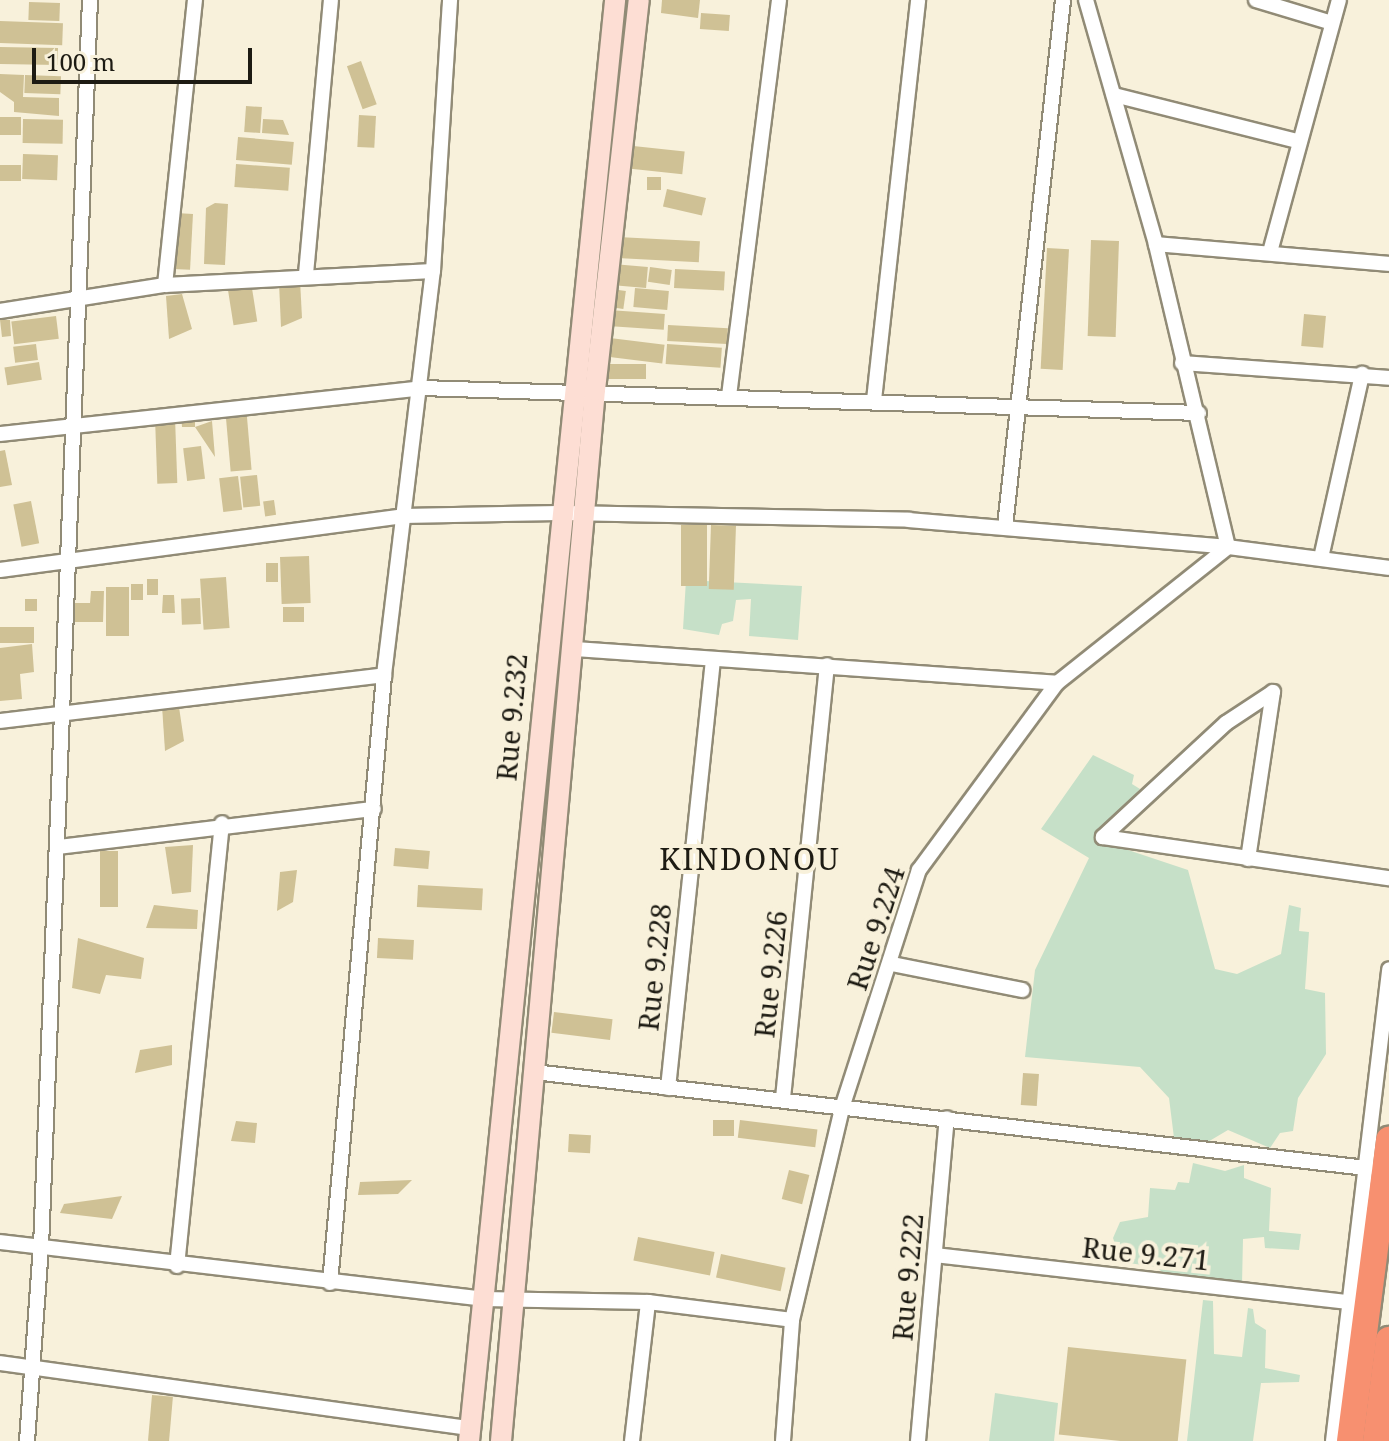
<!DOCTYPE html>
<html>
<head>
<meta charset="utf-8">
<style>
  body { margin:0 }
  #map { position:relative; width:1389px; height:1441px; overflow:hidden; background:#f8f1db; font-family:"Noto Serif",serif }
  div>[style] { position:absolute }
  .green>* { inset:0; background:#c6e0c8 }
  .building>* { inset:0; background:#cfc195; transform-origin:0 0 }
  .roads { filter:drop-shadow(2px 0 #918b76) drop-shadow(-2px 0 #918b76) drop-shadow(0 2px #918b76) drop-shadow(0 -2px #918b76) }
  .street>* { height:14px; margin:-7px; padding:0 7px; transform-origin:7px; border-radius:7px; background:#fff }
  .secondary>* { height:20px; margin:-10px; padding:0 10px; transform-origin:10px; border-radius:10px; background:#fdded4 }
  .highway>* { height:26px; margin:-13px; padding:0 13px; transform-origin:13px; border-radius:13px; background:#f79070 }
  span { translate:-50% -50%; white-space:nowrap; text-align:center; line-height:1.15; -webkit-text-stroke:8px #f8f1db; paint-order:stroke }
  .street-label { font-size:28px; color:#1d1b13 }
  .neighbourhood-label { font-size:30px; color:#1d1b13; letter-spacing:2px }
  .scale { position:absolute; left:32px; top:48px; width:220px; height:36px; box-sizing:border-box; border:4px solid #1d1b13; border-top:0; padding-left:10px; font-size:24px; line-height:28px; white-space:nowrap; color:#1d1b13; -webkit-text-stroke:6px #f8f1db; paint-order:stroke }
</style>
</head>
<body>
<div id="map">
  <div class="green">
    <div style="clip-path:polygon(686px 580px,802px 586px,798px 640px,749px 636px,751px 599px,736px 600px,733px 621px,722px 624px,719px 635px,683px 629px)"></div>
    <div style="clip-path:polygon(1093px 755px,1134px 775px,1132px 784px,1140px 789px,1102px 831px,1101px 841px,1188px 870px,1215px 969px,1237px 974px,1281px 954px,1289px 905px,1301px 908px,1299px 931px,1309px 932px,1305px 989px,1325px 993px,1326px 1054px,1298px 1098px,1293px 1131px,1280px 1133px,1270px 1148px,1228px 1130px,1206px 1143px,1174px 1138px,1169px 1098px,1140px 1067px,1025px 1057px,1035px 970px,1089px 858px,1041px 829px)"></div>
    <div style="clip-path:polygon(1193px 1163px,1225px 1171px,1244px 1165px,1244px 1178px,1271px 1188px,1269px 1231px,1301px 1234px,1299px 1250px,1265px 1248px,1264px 1237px,1243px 1239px,1242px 1284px,1165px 1275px,1157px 1267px,1121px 1262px,1113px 1238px,1120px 1222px,1148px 1217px,1150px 1188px,1175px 1190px,1178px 1182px,1189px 1183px)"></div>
    <div style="clip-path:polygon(1203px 1300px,1213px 1301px,1214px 1354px,1242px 1357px,1248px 1308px,1253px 1309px,1255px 1323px,1266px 1330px,1265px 1368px,1300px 1375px,1299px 1382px,1261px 1383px,1253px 1441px,1187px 1441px)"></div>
    <div style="clip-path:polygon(995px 1393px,1058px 1403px,1054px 1441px,989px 1441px)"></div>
  </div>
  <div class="building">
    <div style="clip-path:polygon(662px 0,700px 0,698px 18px,661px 13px)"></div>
    <div style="left:29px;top:2px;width:31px;height:18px;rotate:2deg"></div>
    <div style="left:701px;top:13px;width:29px;height:16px;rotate:4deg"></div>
    <div style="left:0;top:21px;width:63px;height:22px;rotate:2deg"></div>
    <div style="left:0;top:47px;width:58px;height:17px;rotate:1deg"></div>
    <div style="left:361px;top:61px;width:46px;height:15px;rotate:70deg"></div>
    <div style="clip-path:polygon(0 74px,24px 75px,23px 97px,59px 98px,59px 116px,14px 112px,14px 102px,0 92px)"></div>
    <div style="left:25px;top:75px;width:36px;height:18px;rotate:2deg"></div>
    <div style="left:246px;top:106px;width:16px;height:26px;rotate:4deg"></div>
    <div style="left:359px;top:115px;width:17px;height:32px;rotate:3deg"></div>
    <div style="left:0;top:117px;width:21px;height:18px"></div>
    <div style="left:23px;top:119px;width:40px;height:24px;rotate:1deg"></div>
    <div style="clip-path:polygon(263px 119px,283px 120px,289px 135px,262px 133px)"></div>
    <div style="left:238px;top:137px;width:56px;height:23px;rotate:5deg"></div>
    <div style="left:624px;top:145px;width:61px;height:23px;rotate:6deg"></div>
    <div style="left:23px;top:154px;width:35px;height:25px;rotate:2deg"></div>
    <div style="left:236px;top:164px;width:54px;height:23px;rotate:4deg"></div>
    <div style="left:0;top:165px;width:21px;height:16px"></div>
    <div style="left:647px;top:177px;width:14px;height:13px"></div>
    <div style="left:667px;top:189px;width:40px;height:18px;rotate:13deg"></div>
    <div style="clip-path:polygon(215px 203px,228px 204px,225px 265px,204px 264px,206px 208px)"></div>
    <div style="left:176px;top:213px;width:17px;height:56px;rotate:3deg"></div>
    <div style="left:618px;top:237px;width:82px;height:21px;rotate:3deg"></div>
    <div style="left:1091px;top:240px;width:28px;height:96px;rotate:2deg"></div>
    <div style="left:1047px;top:248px;width:22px;height:121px;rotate:3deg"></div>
    <div style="left:613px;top:264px;width:35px;height:21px;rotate:5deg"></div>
    <div style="left:650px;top:267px;width:22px;height:15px;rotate:8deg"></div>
    <div style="left:675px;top:269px;width:50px;height:19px;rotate:3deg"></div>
    <div style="clip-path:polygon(300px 280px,302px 318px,281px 327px,279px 283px)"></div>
    <div style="left:251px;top:282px;width:40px;height:24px;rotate:81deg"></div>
    <div style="left:635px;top:288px;width:34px;height:19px;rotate:5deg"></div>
    <div style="left:611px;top:289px;width:15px;height:18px;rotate:8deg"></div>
    <div style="clip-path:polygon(182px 294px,192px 329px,169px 339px,166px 296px)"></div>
    <div style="left:609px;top:310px;width:56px;height:16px;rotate:4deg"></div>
    <div style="left:1304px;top:314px;width:22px;height:32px;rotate:5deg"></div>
    <div style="left:56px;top:316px;width:23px;height:45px;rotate:83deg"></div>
    <div style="clip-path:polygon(0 320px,10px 320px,11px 336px,2px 337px)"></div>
    <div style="left:668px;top:325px;width:60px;height:16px;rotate:3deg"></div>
    <div style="left:610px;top:338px;width:55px;height:19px;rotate:7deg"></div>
    <div style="left:36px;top:344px;width:16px;height:23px;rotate:83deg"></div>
    <div style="left:667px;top:344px;width:55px;height:20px;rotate:4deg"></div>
    <div style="left:39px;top:362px;width:18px;height:35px;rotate:81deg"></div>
    <div style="left:605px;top:364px;width:41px;height:15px"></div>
    <div style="left:246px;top:406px;width:64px;height:21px;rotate:85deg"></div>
    <div style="clip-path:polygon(181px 413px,195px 413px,195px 427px,212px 421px,215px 457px,195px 427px,182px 427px)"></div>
    <div style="left:175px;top:417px;width:66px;height:20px;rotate:88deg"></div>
    <div style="left:201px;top:446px;width:33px;height:18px;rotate:83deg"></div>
    <div style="clip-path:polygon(5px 450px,12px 485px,0 487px,0 451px)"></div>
    <div style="left:257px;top:475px;width:31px;height:17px;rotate:84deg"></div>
    <div style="left:238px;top:476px;width:34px;height:19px;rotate:83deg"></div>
    <div style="left:274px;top:500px;width:15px;height:11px;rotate:82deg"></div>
    <div style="left:31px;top:501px;width:43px;height:18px;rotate:79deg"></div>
    <div style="left:681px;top:525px;width:26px;height:61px"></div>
    <div style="left:711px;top:525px;width:25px;height:64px;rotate:2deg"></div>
    <div style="left:309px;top:556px;width:47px;height:29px;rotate:88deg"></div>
    <div style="left:266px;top:563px;width:12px;height:19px"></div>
    <div style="left:226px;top:577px;width:51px;height:26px;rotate:86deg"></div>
    <div style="left:147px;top:579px;width:11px;height:16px"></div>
    <div style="left:131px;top:584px;width:12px;height:16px"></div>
    <div style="left:106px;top:587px;width:23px;height:49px"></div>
    <div style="clip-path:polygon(91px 591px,104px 591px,103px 622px,73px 622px,73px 603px,90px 603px)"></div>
    <div style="clip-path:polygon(163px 595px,174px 595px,175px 613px,162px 613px)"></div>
    <div style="left:200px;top:598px;width:26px;height:19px;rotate:88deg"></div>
    <div style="left:25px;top:599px;width:12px;height:12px"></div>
    <div style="left:304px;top:607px;width:15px;height:21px;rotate:90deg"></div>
    <div style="left:0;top:627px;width:34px;height:16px"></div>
    <div style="clip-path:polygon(32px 644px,34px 672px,20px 674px,22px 699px,0 701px,0 648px)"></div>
    <div style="clip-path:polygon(162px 706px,179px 707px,184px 741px,165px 751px)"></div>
    <div style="clip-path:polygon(193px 845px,191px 892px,172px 894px,165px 847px)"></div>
    <div style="left:395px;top:848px;width:35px;height:18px;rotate:5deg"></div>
    <div style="left:100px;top:851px;width:18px;height:56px"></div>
    <div style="clip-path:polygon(297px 870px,293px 902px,277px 911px,280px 872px)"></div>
    <div style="left:418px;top:885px;width:65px;height:22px;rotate:3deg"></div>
    <div style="clip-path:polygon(154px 905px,198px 910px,197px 929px,146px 928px)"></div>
    <div style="clip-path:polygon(78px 938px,144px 958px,141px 979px,106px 975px,100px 994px,72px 988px)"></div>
    <div style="left:378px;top:938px;width:36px;height:20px;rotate:3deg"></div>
    <div style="left:554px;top:1012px;width:59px;height:21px;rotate:7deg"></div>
    <div style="clip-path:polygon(172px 1045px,172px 1065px,135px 1073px,140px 1050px)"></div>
    <div style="left:1023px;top:1073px;width:16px;height:32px;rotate:4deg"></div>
    <div style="left:713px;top:1120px;width:21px;height:16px"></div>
    <div style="left:740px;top:1120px;width:78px;height:18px;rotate:7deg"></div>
    <div style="clip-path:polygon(236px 1121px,257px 1123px,255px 1143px,231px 1141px)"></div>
    <div style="left:569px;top:1134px;width:22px;height:18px;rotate:3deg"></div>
    <div style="left:789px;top:1170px;width:21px;height:30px;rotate:14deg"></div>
    <div style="clip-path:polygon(412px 1180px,398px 1194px,358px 1195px,360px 1182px)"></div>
    <div style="clip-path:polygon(122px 1196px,112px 1219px,60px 1213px,64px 1204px)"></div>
    <div style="left:638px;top:1237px;width:78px;height:24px;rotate:11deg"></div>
    <div style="left:721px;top:1254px;width:66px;height:24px;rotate:12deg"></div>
    <div style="left:1068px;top:1347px;width:119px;height:88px;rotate:6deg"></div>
    <div style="left:152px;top:1395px;width:21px;height:46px;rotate:5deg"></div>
  </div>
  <div class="roads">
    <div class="street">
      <div style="left:1256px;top:0;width:79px;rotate:16.8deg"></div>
      <div style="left:1114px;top:95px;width:189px;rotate:14.1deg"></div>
      <div style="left:1156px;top:244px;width:234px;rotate:4.9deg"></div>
      <div style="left:1270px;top:252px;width:261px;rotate:-74.7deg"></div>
      <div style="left:306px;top:274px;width:275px;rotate:-84.8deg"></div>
      <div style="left:165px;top:285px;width:287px;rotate:-84deg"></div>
      <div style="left:0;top:311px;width:167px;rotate:-9deg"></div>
      <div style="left:165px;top:285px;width:268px;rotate:-3deg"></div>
      <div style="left:1182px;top:363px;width:208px;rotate:4.1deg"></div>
      <div style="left:729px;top:396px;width:399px;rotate:-82.8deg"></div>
      <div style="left:874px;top:400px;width:402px;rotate:-83.7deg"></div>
      <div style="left:0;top:434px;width:424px;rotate:-6.2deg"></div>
      <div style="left:421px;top:388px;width:778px;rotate:1.84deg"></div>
      <div style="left:1005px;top:526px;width:529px;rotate:-83.71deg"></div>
      <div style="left:1321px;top:558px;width:189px;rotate:-77.4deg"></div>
      <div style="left:0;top:570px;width:407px;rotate:-7.6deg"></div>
      <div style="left:403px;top:516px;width:156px;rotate:-1.1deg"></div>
      <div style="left:559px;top:513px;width:350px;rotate:1.1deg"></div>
      <div style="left:909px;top:520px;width:320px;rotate:4.8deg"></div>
      <div style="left:1228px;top:547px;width:162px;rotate:7.4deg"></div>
      <div style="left:575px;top:649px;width:483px;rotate:4deg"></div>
      <div style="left:1273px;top:692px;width:56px;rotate:146.6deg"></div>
      <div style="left:1226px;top:723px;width:168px;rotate:137.2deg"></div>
      <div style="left:1103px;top:837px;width:289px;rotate:8.2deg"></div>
      <div style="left:0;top:721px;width:387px;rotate:-6.8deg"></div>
      <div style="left:58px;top:847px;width:318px;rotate:-6.9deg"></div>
      <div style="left:1248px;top:859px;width:169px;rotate:-81.5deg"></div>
      <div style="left:892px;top:964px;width:133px;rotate:11.3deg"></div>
      <div style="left:534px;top:1072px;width:838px;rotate:6.58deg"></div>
      <div style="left:668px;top:1088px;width:429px;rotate:-84deg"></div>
      <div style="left:783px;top:1098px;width:435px;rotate:-84.2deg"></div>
      <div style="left:0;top:1242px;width:486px;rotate:6.7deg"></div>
      <div style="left:483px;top:1299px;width:165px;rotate:1deg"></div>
      <div style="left:648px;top:1302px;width:145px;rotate:7.1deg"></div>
      <div style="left:935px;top:1255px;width:418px;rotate:6.5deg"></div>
      <div style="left:177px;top:1266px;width:445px;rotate:-84.2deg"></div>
      <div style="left:330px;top:1283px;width:610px;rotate:-84.92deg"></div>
      <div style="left:384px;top:675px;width:407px;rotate:-83.1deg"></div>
      <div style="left:433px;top:271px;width:272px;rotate:-86.4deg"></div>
      <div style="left:0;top:1363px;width:474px;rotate:7.9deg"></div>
      <div style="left:27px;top:1441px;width:195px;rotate:-85.9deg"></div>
      <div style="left:41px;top:1247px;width:1248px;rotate:-87.75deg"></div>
      <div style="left:632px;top:1441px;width:140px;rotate:-83.4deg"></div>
      <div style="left:783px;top:1441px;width:121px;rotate:-85.7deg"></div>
      <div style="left:792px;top:1320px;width:218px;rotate:-76.7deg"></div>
      <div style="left:842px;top:1108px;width:250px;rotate:-72.1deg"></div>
      <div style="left:919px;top:870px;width:232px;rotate:-53.6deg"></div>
      <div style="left:1057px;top:683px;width:218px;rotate:-38.5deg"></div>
      <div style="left:1228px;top:547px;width:311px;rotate:-103.4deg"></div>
      <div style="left:1156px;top:244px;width:254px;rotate:-106deg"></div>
      <div style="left:918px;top:1441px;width:324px;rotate:-84.9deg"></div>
      <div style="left:1333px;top:1441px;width:475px;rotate:-83.2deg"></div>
    </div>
    <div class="secondary">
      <div style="left:469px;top:1441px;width:1448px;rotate:-84.21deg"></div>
      <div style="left:501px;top:1441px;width:1055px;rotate:-84.89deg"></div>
      <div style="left:595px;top:390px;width:392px;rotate:-83.6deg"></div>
    </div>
    <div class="highway">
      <div style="left:1350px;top:1441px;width:304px;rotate:-82.6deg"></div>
      <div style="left:1376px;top:1441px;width:102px;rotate:-82.7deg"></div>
    </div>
  </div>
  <div class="street-label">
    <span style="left:511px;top:717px;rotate:-85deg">Rue 9.232</span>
    <span style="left:875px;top:928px;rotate:-72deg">Rue 9.224</span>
    <span style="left:654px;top:967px;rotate:-84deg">Rue 9.228</span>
    <span style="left:770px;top:974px;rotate:-84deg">Rue 9.226</span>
    <span style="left:1146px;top:1253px;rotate:6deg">Rue 9.271</span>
    <span style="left:907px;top:1277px;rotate:-85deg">Rue 9.222</span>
  </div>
  <div class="neighbourhood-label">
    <span style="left:750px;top:859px">KINDONOU</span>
  </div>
  <div class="scale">100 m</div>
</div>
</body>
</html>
